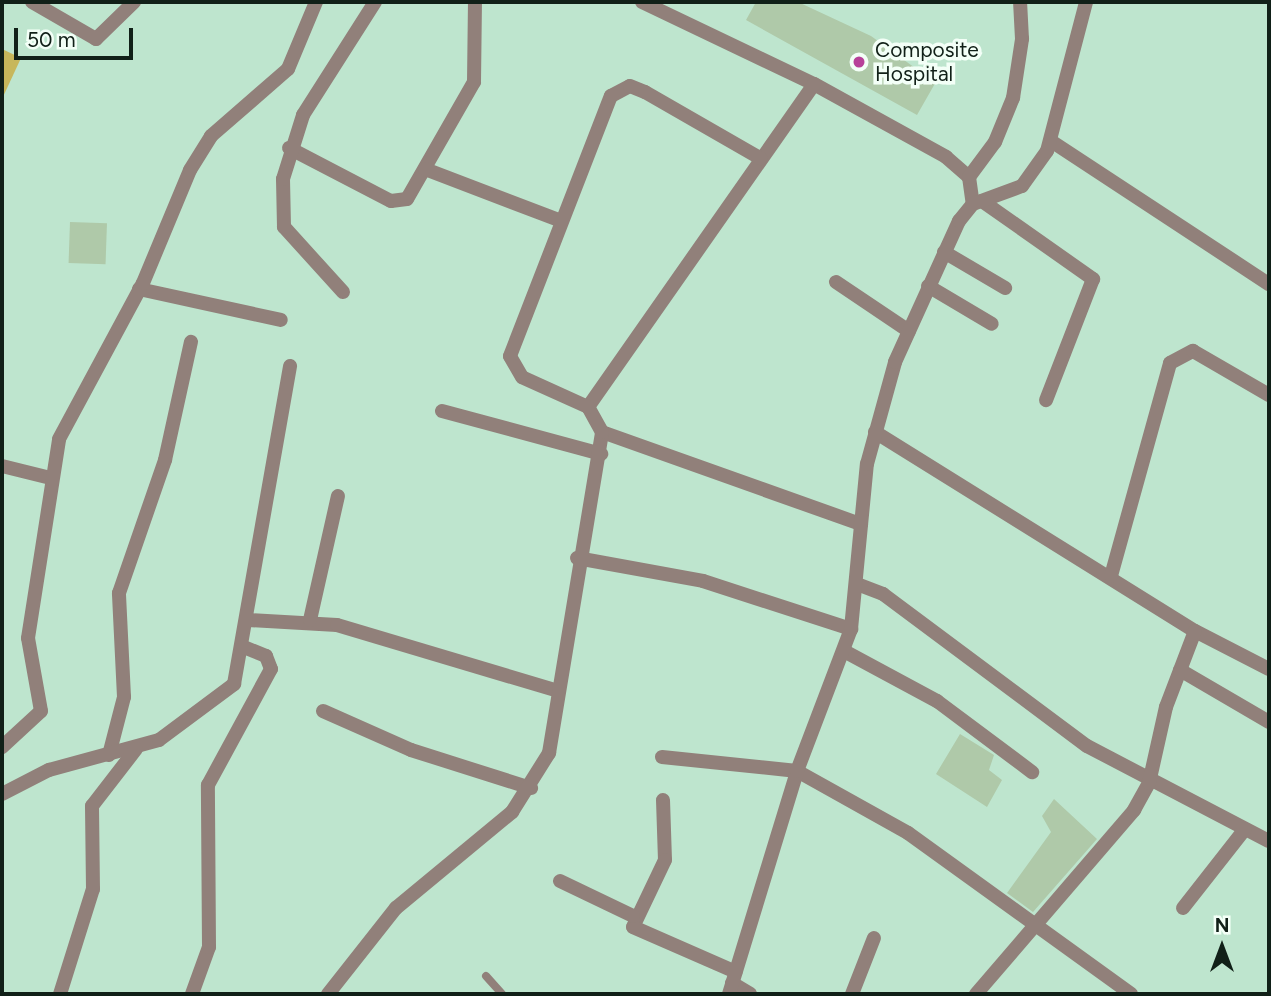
<!DOCTYPE html>
<html>
<head>
<meta charset="utf-8">
<style>
  body { margin:0 }
  #map { position:relative; width:1271px; height:996px; overflow:hidden; background:#bee5ce; font-family:Figtree,sans-serif }
  div>[style] { position:absolute }
  .green>* { inset:0; background:#c7b75b }
  .building>* { inset:0; background:#afc9a9; transform-origin:0 0 }
  .lane>* { height:8px; margin:-4px; padding:0 4px; transform-origin:4px; border-radius:4px; background:#91807a }
  .street>* { height:14px; margin:-7px; padding:0 7px; transform-origin:7px; border-radius:7px; background:#91807a }
  .dots>* { width:19px; height:19px; translate:-50% -50%; box-sizing:border-box; border:4px solid #f3fff7; border-radius:50% }
  span { translate:-50% -50%; white-space:nowrap; text-align:center; line-height:1.15; -webkit-text-stroke:7px #f3fff7; paint-order:stroke }
  .poi-label { font-size:21px; color:#112018 }
  .left { translate:0 -50%; text-align:left }
  .frame { position:absolute; inset:0; border:4px solid #112018; pointer-events:none }
  .north { position:absolute; left:1187px; top:912px; width:70px; height:70px; -webkit-text-stroke:5px #f3fff7; paint-order:stroke; rotate:0deg; font-size:19px; font-weight:700; line-height:28px; text-align:center; color:#112018 }
  .north::after { content:''; display:block; margin:auto; width:24px; height:32px; background:#112018; clip-path:polygon(50% 0,100% 100%,50% 72%,0 100%) }
  .scale { position:absolute; left:14px; top:28px; width:119px; height:32px; box-sizing:border-box; border:4px solid #112018; border-top:0; padding-left:9px; font-size:21px; line-height:24px; white-space:nowrap; color:#112018; -webkit-text-stroke:5px #f3fff7; paint-order:stroke }
</style>
</head>
<body>
<div id="map">
  <div class="green">
    <div style="clip-path:polygon(2px 49px,21px 58px,2px 99px)"></div>
  </div>
  <div class="building">
    <div style="clip-path:polygon(756px 2px,798px 2px,871px 36px,922px 73px,927px 65px,941px 73px,917px 115px,746px 20px)"></div>
    <div style="left:70px;top:222px;width:37px;height:41px;rotate:2deg"></div>
    <div style="clip-path:polygon(960px 734px,994px 755px,989px 770px,1002px 780px,987px 807px,936px 774px)"></div>
    <div style="clip-path:polygon(1054px 799px,1097px 839px,1033px 912px,1007px 893px,1051px 832px,1042px 816px)"></div>
  </div>
  <div class="lane">
    <div style="left:486px;top:976px;width:24px;rotate:48deg"></div>
  </div>
  <div class="street">
    <div style="left:32px;top:2px;width:74px;rotate:30deg"></div>
    <div style="left:96px;top:39px;width:53px;rotate:-44.2deg"></div>
    <div style="left:642px;top:2px;width:191px;rotate:25.5deg"></div>
    <div style="left:814px;top:84px;width:151px;rotate:28.9deg"></div>
    <div style="left:946px;top:157px;width:30px;rotate:41deg"></div>
    <div style="left:969px;top:177px;width:27px;rotate:82deg"></div>
    <div style="left:1051px;top:141px;width:261px;rotate:33.3deg"></div>
    <div style="left:289px;top:148px;width:115px;rotate:27.5deg"></div>
    <div style="left:391px;top:201px;width:16px;rotate:-7deg"></div>
    <div style="left:407px;top:199px;width:135px;rotate:-60.2deg"></div>
    <div style="left:474px;top:82px;width:80px;rotate:-89.3deg"></div>
    <div style="left:425px;top:169px;width:146px;rotate:20.9deg"></div>
    <div style="left:969px;top:177px;width:44px;rotate:-53.4deg"></div>
    <div style="left:995px;top:142px;width:48px;rotate:-67.8deg"></div>
    <div style="left:1013px;top:98px;width:60px;rotate:-81.3deg"></div>
    <div style="left:1022px;top:39px;width:37px;rotate:-93deg"></div>
    <div style="left:982px;top:201px;width:136px;rotate:35.1deg"></div>
    <div style="left:1093px;top:279px;width:130px;rotate:111.2deg"></div>
    <div style="left:944px;top:252px;width:71px;rotate:30.5deg"></div>
    <div style="left:836px;top:282px;width:88px;rotate:33.9deg"></div>
    <div style="left:928px;top:286px;width:74px;rotate:30.7deg"></div>
    <div style="left:139px;top:289px;width:145px;rotate:12.3deg"></div>
    <div style="left:343px;top:292px;width:88px;rotate:-132.2deg"></div>
    <div style="left:284px;top:227px;width:48px;rotate:-91.2deg"></div>
    <div style="left:283px;top:179px;width:67px;rotate:-72.6deg"></div>
    <div style="left:303px;top:115px;width:134px;rotate:-57.5deg"></div>
    <div style="left:588px;top:407px;width:394px;rotate:-55deg"></div>
    <div style="left:442px;top:411px;width:165px;rotate:15.1deg"></div>
    <div style="left:602px;top:432px;width:275px;rotate:19.6deg"></div>
    <div style="left:875px;top:432px;width:377px;rotate:31.9deg"></div>
    <div style="left:1195px;top:631px;width:83px;rotate:27.2deg"></div>
    <div style="left:2px;top:466px;width:50px;rotate:13.8deg"></div>
    <div style="left:577px;top:558px;width:128px;rotate:10.3deg"></div>
    <div style="left:703px;top:581px;width:156px;rotate:18deg"></div>
    <div style="left:1111px;top:576px;width:221px;rotate:-74.5deg"></div>
    <div style="left:1170px;top:363px;width:26px;rotate:-28deg"></div>
    <div style="left:1193px;top:351px;width:88px;rotate:30.1deg"></div>
    <div style="left:857px;top:584px;width:28px;rotate:21deg"></div>
    <div style="left:883px;top:594px;width:254px;rotate:36.7deg"></div>
    <div style="left:1087px;top:746px;width:205px;rotate:27.6deg"></div>
    <div style="left:248px;top:620px;width:89px;rotate:3.2deg"></div>
    <div style="left:337px;top:625px;width:227px;rotate:16.6deg"></div>
    <div style="left:310px;top:620px;width:127px;rotate:-77.3deg"></div>
    <div style="left:844px;top:651px;width:106px;rotate:28.3deg"></div>
    <div style="left:937px;top:701px;width:119px;rotate:36.8deg"></div>
    <div style="left:1180px;top:670px;width:103px;rotate:30.3deg"></div>
    <div style="left:323px;top:711px;width:96px;rotate:23.9deg"></div>
    <div style="left:411px;top:750px;width:126px;rotate:17.6deg"></div>
    <div style="left:2px;top:747px;width:53px;rotate:-42.7deg"></div>
    <div style="left:41px;top:711px;width:74px;rotate:-100.1deg"></div>
    <div style="left:28px;top:638px;width:201px;rotate:-81.1deg"></div>
    <div style="left:59px;top:439px;width:177px;rotate:-61.7deg"></div>
    <div style="left:143px;top:283px;width:122px;rotate:-67.4deg"></div>
    <div style="left:190px;top:170px;width:40px;rotate:-58deg"></div>
    <div style="left:211px;top:136px;width:102px;rotate:-41deg"></div>
    <div style="left:288px;top:69px;width:73px;rotate:-67.3deg"></div>
    <div style="left:109px;top:755px;width:60px;rotate:-75.5deg"></div>
    <div style="left:124px;top:697px;width:104px;rotate:-92.8deg"></div>
    <div style="left:119px;top:593px;width:141px;rotate:-70.9deg"></div>
    <div style="left:165px;top:460px;width:121px;rotate:-77.6deg"></div>
    <div style="left:662px;top:757px;width:136px;rotate:5.9deg"></div>
    <div style="left:797px;top:771px;width:127px;rotate:29.2deg"></div>
    <div style="left:908px;top:833px;width:275px;rotate:35.8deg"></div>
    <div style="left:2px;top:794px;width:53px;rotate:-27.1deg"></div>
    <div style="left:49px;top:770px;width:114px;rotate:-15.3deg"></div>
    <div style="left:159px;top:740px;width:94px;rotate:-36.7deg"></div>
    <div style="left:234px;top:684px;width:323px;rotate:-80deg"></div>
    <div style="left:663px;top:800px;width:60px;rotate:88.1deg"></div>
    <div style="left:665px;top:860px;width:74px;rotate:115.5deg"></div>
    <div style="left:633px;top:927px;width:112px;rotate:23.6deg"></div>
    <div style="left:560px;top:881px;width:81px;rotate:25.6deg"></div>
    <div style="left:1183px;top:908px;width:100px;rotate:-51.9deg"></div>
    <div style="left:732px;top:983px;width:21px;rotate:31deg"></div>
    <div style="left:60px;top:994px;width:110px;rotate:-72.6deg"></div>
    <div style="left:93px;top:889px;width:83px;rotate:-90.7deg"></div>
    <div style="left:92px;top:806px;width:72px;rotate:-52.3deg"></div>
    <div style="left:192px;top:994px;width:50px;rotate:-70.1deg"></div>
    <div style="left:209px;top:947px;width:162px;rotate:-90.4deg"></div>
    <div style="left:208px;top:785px;width:132px;rotate:-61.5deg"></div>
    <div style="left:271px;top:669px;width:14px;rotate:-111deg"></div>
    <div style="left:266px;top:656px;width:24px;rotate:-158deg"></div>
    <div style="left:328px;top:994px;width:110px;rotate:-51.7deg"></div>
    <div style="left:396px;top:908px;width:151px;rotate:-39.6deg"></div>
    <div style="left:512px;top:812px;width:70px;rotate:-57.9deg"></div>
    <div style="left:549px;top:753px;width:325px;rotate:-80.6deg"></div>
    <div style="left:602px;top:432px;width:29px;rotate:-119deg"></div>
    <div style="left:588px;top:407px;width:72px;rotate:-155.6deg"></div>
    <div style="left:522px;top:377px;width:24px;rotate:-120deg"></div>
    <div style="left:510px;top:356px;width:279px;rotate:-68.8deg"></div>
    <div style="left:611px;top:96px;width:21px;rotate:-28deg"></div>
    <div style="left:630px;top:86px;width:16px;rotate:22deg"></div>
    <div style="left:645px;top:92px;width:133px;rotate:29.9deg"></div>
    <div style="left:729px;top:994px;width:233px;rotate:-73deg"></div>
    <div style="left:797px;top:771px;width:152px;rotate:-69.2deg"></div>
    <div style="left:851px;top:629px;width:166px;rotate:-84.5deg"></div>
    <div style="left:867px;top:464px;width:106px;rotate:-74.6deg"></div>
    <div style="left:895px;top:362px;width:155px;rotate:-65.6deg"></div>
    <div style="left:959px;top:221px;width:22px;rotate:-51deg"></div>
    <div style="left:973px;top:204px;width:52px;rotate:-20.2deg"></div>
    <div style="left:1022px;top:186px;width:43px;rotate:-54.5deg"></div>
    <div style="left:1047px;top:151px;width:154px;rotate:-75.3deg"></div>
    <div style="left:852px;top:994px;width:60px;rotate:-68.6deg"></div>
    <div style="left:976px;top:994px;width:243px;rotate:-49.3deg"></div>
    <div style="left:1134px;top:810px;width:31px;rotate:-61deg"></div>
    <div style="left:1149px;top:783px;width:78px;rotate:-77.4deg"></div>
    <div style="left:1166px;top:707px;width:81px;rotate:-69.1deg"></div>
  </div>
  <div class="dots">
    <div style="left:859px;top:62px;background:#b74199"></div>
  </div>
  <div class="poi-label">
    <span class="left" style="left:875px;top:62px">Composite<br>Hospital</span>
  </div>
  <div class="frame"></div>
  <div class="north">N</div>
  <div class="scale">50 m</div>
</div>
</body>
</html>
